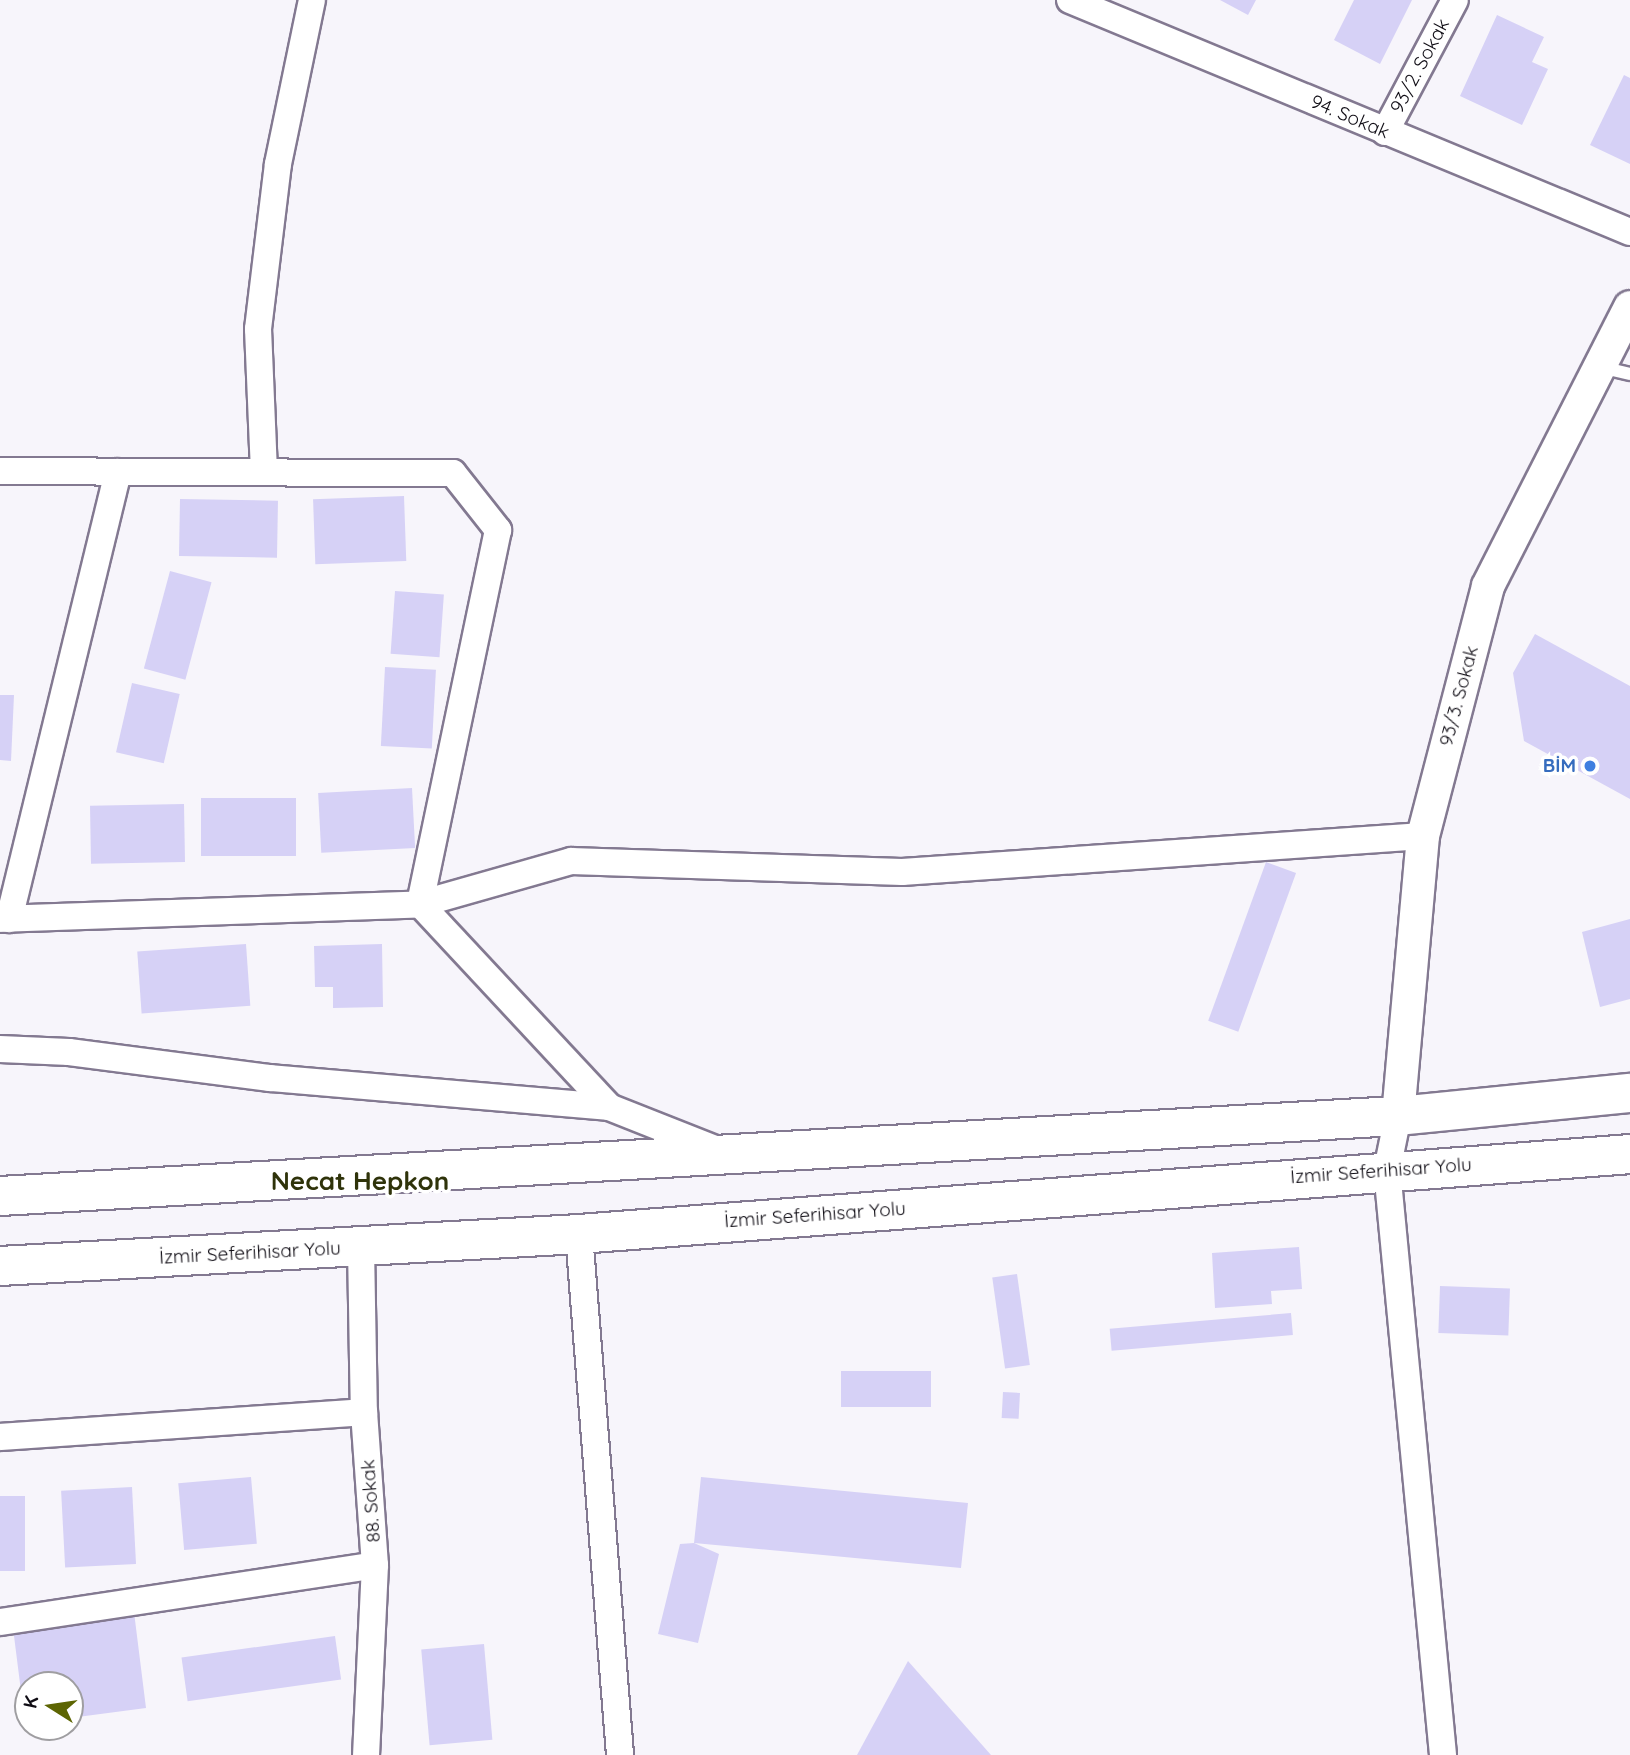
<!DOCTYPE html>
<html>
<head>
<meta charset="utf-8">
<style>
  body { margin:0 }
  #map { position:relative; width:1630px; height:1755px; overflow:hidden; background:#f7f5fb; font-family:Quicksand,sans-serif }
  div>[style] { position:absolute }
  .building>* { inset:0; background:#d6d1f6; transform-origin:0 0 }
  .roads { filter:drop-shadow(2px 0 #837991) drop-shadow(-2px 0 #837991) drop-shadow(0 2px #837991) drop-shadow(0 -2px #837991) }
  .service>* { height:12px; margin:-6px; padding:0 6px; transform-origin:6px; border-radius:6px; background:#fff }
  .minor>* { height:26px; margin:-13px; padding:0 13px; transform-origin:13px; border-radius:13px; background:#fff }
  .tertiary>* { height:32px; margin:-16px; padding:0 16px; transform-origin:16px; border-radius:16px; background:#fff }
  .primary>* { height:38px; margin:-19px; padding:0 19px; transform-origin:19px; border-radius:19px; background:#fff }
  .dots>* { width:19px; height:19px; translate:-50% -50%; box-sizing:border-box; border:4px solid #fff; border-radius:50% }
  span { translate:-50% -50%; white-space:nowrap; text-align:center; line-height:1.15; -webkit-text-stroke:7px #fff; paint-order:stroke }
  .street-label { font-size:19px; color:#0f0c14 }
  .shop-label { font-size:19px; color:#366cbe; font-weight:700 }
  .right { translate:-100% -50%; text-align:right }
  .district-label { font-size:26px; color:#2f330a; font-weight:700 }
  .north { position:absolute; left:14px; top:1671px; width:70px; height:70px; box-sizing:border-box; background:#fff; border:2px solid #9f9ea1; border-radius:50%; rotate:282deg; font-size:19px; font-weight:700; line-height:28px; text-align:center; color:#0f0c14 }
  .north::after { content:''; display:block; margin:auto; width:24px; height:32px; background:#5d6503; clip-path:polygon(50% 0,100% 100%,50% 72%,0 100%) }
</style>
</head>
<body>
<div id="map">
  <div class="building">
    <div style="clip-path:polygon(1220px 0,1256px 0,1248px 15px)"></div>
    <div style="clip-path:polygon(1354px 0,1412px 0,1380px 64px,1334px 40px)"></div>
    <div style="clip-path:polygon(1497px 15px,1544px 37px,1532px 62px,1548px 69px,1522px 125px,1460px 96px)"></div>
    <div style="clip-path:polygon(1624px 75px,1630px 78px,1630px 164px,1590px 145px)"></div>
    <div style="left:404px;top:496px;width:65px;height:91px;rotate:88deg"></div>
    <div style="left:180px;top:499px;width:98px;height:57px;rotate:1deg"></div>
    <div style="left:170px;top:571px;width:43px;height:101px;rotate:15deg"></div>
    <div style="left:395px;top:591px;width:49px;height:63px;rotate:4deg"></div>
    <div style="clip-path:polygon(1535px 634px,1630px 686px,1630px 799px,1524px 741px,1513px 673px)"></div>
    <div style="left:385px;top:667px;width:51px;height:79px;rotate:3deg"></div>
    <div style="left:132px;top:683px;width:49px;height:71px;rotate:13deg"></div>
    <div style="clip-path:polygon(0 695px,14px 695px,11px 761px,0 760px)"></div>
    <div style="left:412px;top:788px;width:60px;height:94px;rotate:87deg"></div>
    <div style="left:201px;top:798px;width:95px;height:58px"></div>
    <div style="left:184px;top:804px;width:58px;height:94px;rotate:89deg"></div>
    <div style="left:1266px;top:862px;width:32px;height:169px;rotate:20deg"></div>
    <div style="clip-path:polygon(1630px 919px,1630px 999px,1600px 1007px,1582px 932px)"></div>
    <div style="left:246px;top:944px;width:62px;height:109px;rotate:86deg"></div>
    <div style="clip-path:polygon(382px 944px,383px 1007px,333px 1008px,333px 987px,315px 987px,314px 946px)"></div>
    <div style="clip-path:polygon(1299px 1247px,1302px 1289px,1271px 1291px,1272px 1304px,1215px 1308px,1212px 1253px)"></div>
    <div style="left:1017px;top:1274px;width:92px;height:25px;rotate:82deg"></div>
    <div style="left:1440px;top:1286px;width:70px;height:47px;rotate:2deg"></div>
    <div style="left:1291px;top:1313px;width:22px;height:182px;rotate:85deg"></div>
    <div style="left:931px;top:1371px;width:36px;height:90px;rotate:90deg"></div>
    <div style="left:1003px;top:1392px;width:17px;height:26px;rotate:3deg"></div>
    <div style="left:251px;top:1477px;width:67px;height:73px;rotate:85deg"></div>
    <div style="clip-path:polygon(701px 1477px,968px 1503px,961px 1568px,694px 1543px,719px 1554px,698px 1643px,658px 1634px,680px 1544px,694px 1543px)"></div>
    <div style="left:132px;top:1487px;width:77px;height:71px;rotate:87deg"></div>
    <div style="left:0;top:1496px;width:25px;height:75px"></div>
    <div style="clip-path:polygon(134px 1612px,146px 1708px,70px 1718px,70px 1685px,28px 1685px,25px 1723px,13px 1628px)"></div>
    <div style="left:335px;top:1636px;width:44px;height:155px;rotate:82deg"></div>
    <div style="left:484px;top:1644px;width:96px;height:63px;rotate:85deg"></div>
    <div style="clip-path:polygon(908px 1661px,991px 1755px,857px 1755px)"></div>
  </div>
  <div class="roads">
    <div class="service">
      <div style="left:1600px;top:367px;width:31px;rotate:13deg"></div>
    </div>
    <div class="minor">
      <div style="left:1070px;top:0;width:606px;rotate:22.5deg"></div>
      <div style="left:1385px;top:132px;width:149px;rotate:-62.1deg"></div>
      <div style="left:0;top:471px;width:453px;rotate:0.3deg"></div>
      <div style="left:453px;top:473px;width:73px;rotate:51.7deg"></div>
      <div style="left:498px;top:530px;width:382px;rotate:101.8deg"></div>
      <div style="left:264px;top:472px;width:143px;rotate:-92.4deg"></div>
      <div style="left:258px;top:329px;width:166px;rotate:-83.1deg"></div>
      <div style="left:278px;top:164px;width:167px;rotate:-78.3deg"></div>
      <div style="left:420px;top:904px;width:277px;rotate:47deg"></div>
      <div style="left:609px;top:1107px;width:119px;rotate:21.6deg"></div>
      <div style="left:0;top:919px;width:420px;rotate:-2deg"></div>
      <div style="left:420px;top:904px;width:157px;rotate:-15.9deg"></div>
      <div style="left:571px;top:861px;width:331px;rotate:1.9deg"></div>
      <div style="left:902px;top:872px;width:522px;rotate:-3.95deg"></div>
      <div style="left:9px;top:919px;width:460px;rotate:-76.3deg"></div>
      <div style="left:0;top:1049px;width:69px;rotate:2.5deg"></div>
      <div style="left:69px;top:1052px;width:203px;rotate:7.4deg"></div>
      <div style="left:270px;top:1078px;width:340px;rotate:4.9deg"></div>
      <div style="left:1398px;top:1116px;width:55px;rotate:101.5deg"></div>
      <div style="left:1387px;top:1170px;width:588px;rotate:84.53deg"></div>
      <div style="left:579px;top:1234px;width:523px;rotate:85.5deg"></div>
      <div style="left:361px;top:1247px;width:165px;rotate:89deg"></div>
      <div style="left:364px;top:1412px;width:153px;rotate:85.9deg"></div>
      <div style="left:375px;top:1565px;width:190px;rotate:92.7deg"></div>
      <div style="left:0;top:1437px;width:365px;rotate:-3.9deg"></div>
      <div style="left:0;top:1622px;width:379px;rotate:-8.6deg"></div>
    </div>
    <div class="tertiary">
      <div style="left:1398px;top:1116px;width:281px;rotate:-84.9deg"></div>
      <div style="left:1423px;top:836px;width:258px;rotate:-75.4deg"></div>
      <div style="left:1488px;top:586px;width:313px;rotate:-63deg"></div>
    </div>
    <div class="primary">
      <div style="left:0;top:1196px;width:1400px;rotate:-3.28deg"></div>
      <div style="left:1398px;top:1116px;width:233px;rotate:-5.7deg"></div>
      <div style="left:0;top:1266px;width:580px;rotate:-3.16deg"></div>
      <div style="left:579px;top:1234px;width:1054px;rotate:-4.35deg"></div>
    </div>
  </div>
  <div class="dots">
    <div style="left:1590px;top:766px;background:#3f7fe0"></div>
  </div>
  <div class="street-label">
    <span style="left:1420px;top:66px;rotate:-62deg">93/2. Sokak</span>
    <span style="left:1350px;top:117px;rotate:23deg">94. Sokak</span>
    <span style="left:1459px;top:696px;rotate:-75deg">93/3. Sokak</span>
    <span style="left:1381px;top:1171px;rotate:-4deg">İzmir Seferihisar Yolu</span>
    <span style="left:815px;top:1215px;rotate:-4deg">İzmir Seferihisar Yolu</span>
    <span style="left:250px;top:1253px;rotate:-3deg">İzmir Seferihisar Yolu</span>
    <span style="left:371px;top:1501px;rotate:-94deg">88. Sokak</span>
  </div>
  <div class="shop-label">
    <span class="right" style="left:1576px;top:766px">BİM</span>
  </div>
  <div class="district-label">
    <span style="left:360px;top:1181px">Necat Hepkon</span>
  </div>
  <div class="north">K</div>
</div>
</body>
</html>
